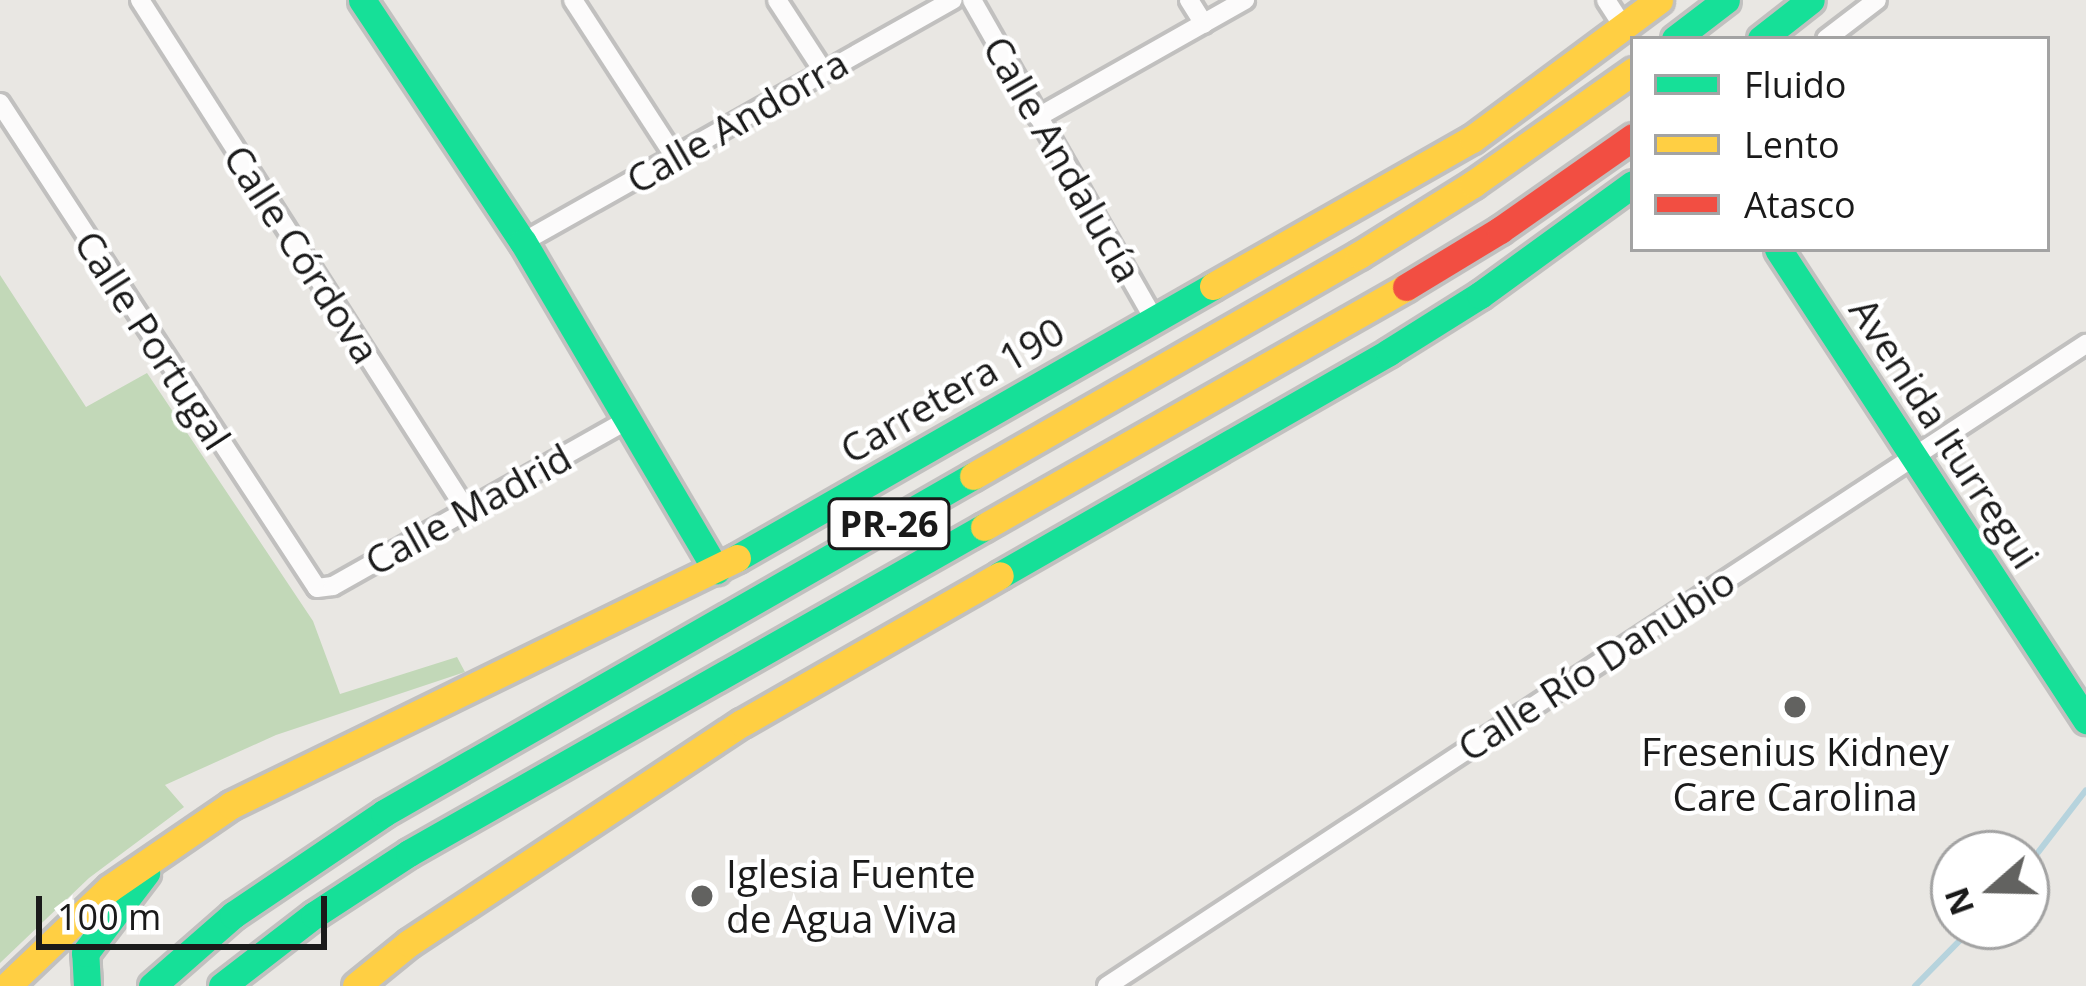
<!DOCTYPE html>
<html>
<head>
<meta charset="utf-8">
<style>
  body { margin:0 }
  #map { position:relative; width:2086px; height:986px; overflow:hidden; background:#e9e7e3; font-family:"Open Sans",sans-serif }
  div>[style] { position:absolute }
  .forest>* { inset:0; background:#c2d8b8 }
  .stream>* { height:6px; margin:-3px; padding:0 3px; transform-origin:3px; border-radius:3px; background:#b6d3dd }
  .roads { filter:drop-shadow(3px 0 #c1c0bf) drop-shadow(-3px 0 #c1c0bf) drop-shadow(0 3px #c1c0bf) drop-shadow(0 -3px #c1c0bf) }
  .street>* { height:18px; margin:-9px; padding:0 9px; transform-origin:9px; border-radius:9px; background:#fcfbfb }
  .fast>* { height:27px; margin:-13.5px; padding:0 13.5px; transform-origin:13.5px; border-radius:13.5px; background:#16e098 }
  .slow>* { height:27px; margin:-13.5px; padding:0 13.5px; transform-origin:13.5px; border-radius:13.5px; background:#ffcf43 }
  .jam>* { height:27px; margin:-13.5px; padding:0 13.5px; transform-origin:13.5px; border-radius:13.5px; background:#f24e42 }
  .dots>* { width:33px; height:33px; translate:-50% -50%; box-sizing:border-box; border:6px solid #fff; border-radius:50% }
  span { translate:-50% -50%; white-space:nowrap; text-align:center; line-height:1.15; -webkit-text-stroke:9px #fff; paint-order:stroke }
  .shield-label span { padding:3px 9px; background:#fff; border:3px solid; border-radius:9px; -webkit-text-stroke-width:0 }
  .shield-label { font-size:36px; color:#1a1a1a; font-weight:700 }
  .street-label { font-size:39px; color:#1a1a1a }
  .poi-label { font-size:39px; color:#1a1a1a }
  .left { translate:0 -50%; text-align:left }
  .legend { position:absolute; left:1630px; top:36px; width:420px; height:216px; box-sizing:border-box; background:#fff; border:3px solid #a3a3a3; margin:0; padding:15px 21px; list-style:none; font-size:36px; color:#1a1a1a }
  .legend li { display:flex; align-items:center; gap:24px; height:60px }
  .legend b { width:60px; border:3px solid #a3a3a3 }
  .north { position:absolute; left:1930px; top:830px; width:120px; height:120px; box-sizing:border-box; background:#fff; border:3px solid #a3a3a3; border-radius:50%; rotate:250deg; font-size:33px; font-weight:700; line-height:48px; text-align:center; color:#1a1a1a }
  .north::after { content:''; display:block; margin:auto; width:42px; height:54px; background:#626260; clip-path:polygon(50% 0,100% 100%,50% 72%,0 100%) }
  .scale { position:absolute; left:36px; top:896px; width:291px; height:54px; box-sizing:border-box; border:6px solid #1a1a1a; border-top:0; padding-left:15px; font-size:36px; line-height:42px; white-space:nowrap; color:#1a1a1a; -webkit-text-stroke:9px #fff; paint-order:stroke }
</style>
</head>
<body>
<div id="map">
  <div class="forest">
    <div style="clip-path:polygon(0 275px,86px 407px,147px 373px,313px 621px,340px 694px,457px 657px,465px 672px,276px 735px,165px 785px,184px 807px,89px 878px,0 963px)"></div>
  </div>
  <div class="stream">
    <div style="left:2026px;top:868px;width:98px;rotate:-52.4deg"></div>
    <div style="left:1915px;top:986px;width:84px;rotate:-45.5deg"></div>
  </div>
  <div class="roads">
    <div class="street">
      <div style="left:140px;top:0;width:603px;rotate:57.39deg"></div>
      <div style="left:573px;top:0;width:187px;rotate:57deg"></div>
      <div style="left:777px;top:0;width:86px;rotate:56.9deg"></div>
      <div style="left:972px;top:0;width:367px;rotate:60.3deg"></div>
      <div style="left:1189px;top:0;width:28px;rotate:58deg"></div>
      <div style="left:1606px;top:0;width:33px;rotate:57deg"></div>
      <div style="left:1826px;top:39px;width:64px;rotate:-37.4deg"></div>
      <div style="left:0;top:103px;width:579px;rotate:56.83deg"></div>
      <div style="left:317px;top:588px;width:16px;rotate:-7deg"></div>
      <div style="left:333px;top:586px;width:342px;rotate:-29.4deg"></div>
      <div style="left:1038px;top:117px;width:238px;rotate:-29.5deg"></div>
      <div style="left:523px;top:242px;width:493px;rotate:-29.4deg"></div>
      <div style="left:1107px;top:986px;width:1171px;rotate:-33.26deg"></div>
    </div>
    <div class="fast">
      <div style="left:362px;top:0;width:291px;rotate:56.4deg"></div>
      <div style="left:523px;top:242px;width:381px;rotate:59.5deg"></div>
      <div style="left:1675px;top:39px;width:64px;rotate:-37.4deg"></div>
      <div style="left:1761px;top:39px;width:63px;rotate:-38deg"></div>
      <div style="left:1778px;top:249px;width:563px;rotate:56.82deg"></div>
      <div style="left:737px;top:558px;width:548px;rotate:-29.74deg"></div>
      <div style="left:1000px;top:575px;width:448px;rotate:-29.8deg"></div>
      <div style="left:1389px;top:352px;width:107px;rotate:-32.1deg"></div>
      <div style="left:1480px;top:295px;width:189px;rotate:-36deg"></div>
      <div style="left:87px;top:986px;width:33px;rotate:-93deg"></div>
      <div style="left:85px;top:953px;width:101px;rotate:-52.7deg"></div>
      <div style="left:152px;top:986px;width:108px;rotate:-41.2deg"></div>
      <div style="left:233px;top:915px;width:182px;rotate:-34deg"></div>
      <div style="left:384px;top:813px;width:679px;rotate:-29.78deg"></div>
      <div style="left:222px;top:986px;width:116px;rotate:-37.7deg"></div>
      <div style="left:314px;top:915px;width:113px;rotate:-33.1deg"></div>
      <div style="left:409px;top:853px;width:661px;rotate:-29.55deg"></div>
    </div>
    <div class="slow">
      <div style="left:1213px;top:286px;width:298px;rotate:-29.6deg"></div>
      <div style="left:1472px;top:139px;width:233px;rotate:-36.6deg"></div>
      <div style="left:973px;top:476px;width:445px;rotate:-29.8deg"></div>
      <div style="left:1359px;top:255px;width:134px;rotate:-31.9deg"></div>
      <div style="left:1473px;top:184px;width:196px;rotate:-35.2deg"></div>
      <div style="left:984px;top:527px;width:485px;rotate:-29.6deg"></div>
      <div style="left:7px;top:986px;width:142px;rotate:-43.6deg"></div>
      <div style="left:110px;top:888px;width:147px;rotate:-34.4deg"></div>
      <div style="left:231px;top:805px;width:563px;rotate:-26.02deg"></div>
      <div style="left:356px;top:986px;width:68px;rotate:-39.1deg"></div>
      <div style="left:409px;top:943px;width:399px;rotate:-33.5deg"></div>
      <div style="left:742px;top:723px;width:297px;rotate:-29.8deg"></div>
    </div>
    <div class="jam">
      <div style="left:1406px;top:287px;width:110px;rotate:-31.2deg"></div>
      <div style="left:1500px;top:230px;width:162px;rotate:-35deg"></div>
    </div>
  </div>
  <div class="dots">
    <div style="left:1795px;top:707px;background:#626260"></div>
    <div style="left:702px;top:896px;background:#626260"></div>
  </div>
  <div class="shield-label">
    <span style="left:889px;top:524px">PR-26</span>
  </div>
  <div class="street-label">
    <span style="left:737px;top:121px;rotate:-30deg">Calle Andorra</span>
    <span style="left:1063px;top:159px;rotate:60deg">Calle Andalucía</span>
    <span style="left:302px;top:254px;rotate:57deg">Calle Córdova</span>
    <span style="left:153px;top:340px;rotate:57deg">Calle Portugal</span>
    <span style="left:952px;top:390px;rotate:-30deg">Carretera 190</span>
    <span style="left:1945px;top:433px;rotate:57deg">Avenida Iturregui</span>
    <span style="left:468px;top:509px;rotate:-29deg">Calle Madrid</span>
    <span style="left:1596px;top:664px;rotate:-33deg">Calle Río Danubio</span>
  </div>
  <div class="poi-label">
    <span style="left:1795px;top:774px">Fresenius Kidney<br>Care Carolina</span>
    <span class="left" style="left:726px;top:896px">Iglesia Fuente<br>de Agua Viva</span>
  </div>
  <ul class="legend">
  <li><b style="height:15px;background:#16e098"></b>Fluido</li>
  <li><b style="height:15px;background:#ffcf43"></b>Lento</li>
  <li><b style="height:15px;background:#f24e42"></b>Atasco</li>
  </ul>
  <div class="north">N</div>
  <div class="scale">100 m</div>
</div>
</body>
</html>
